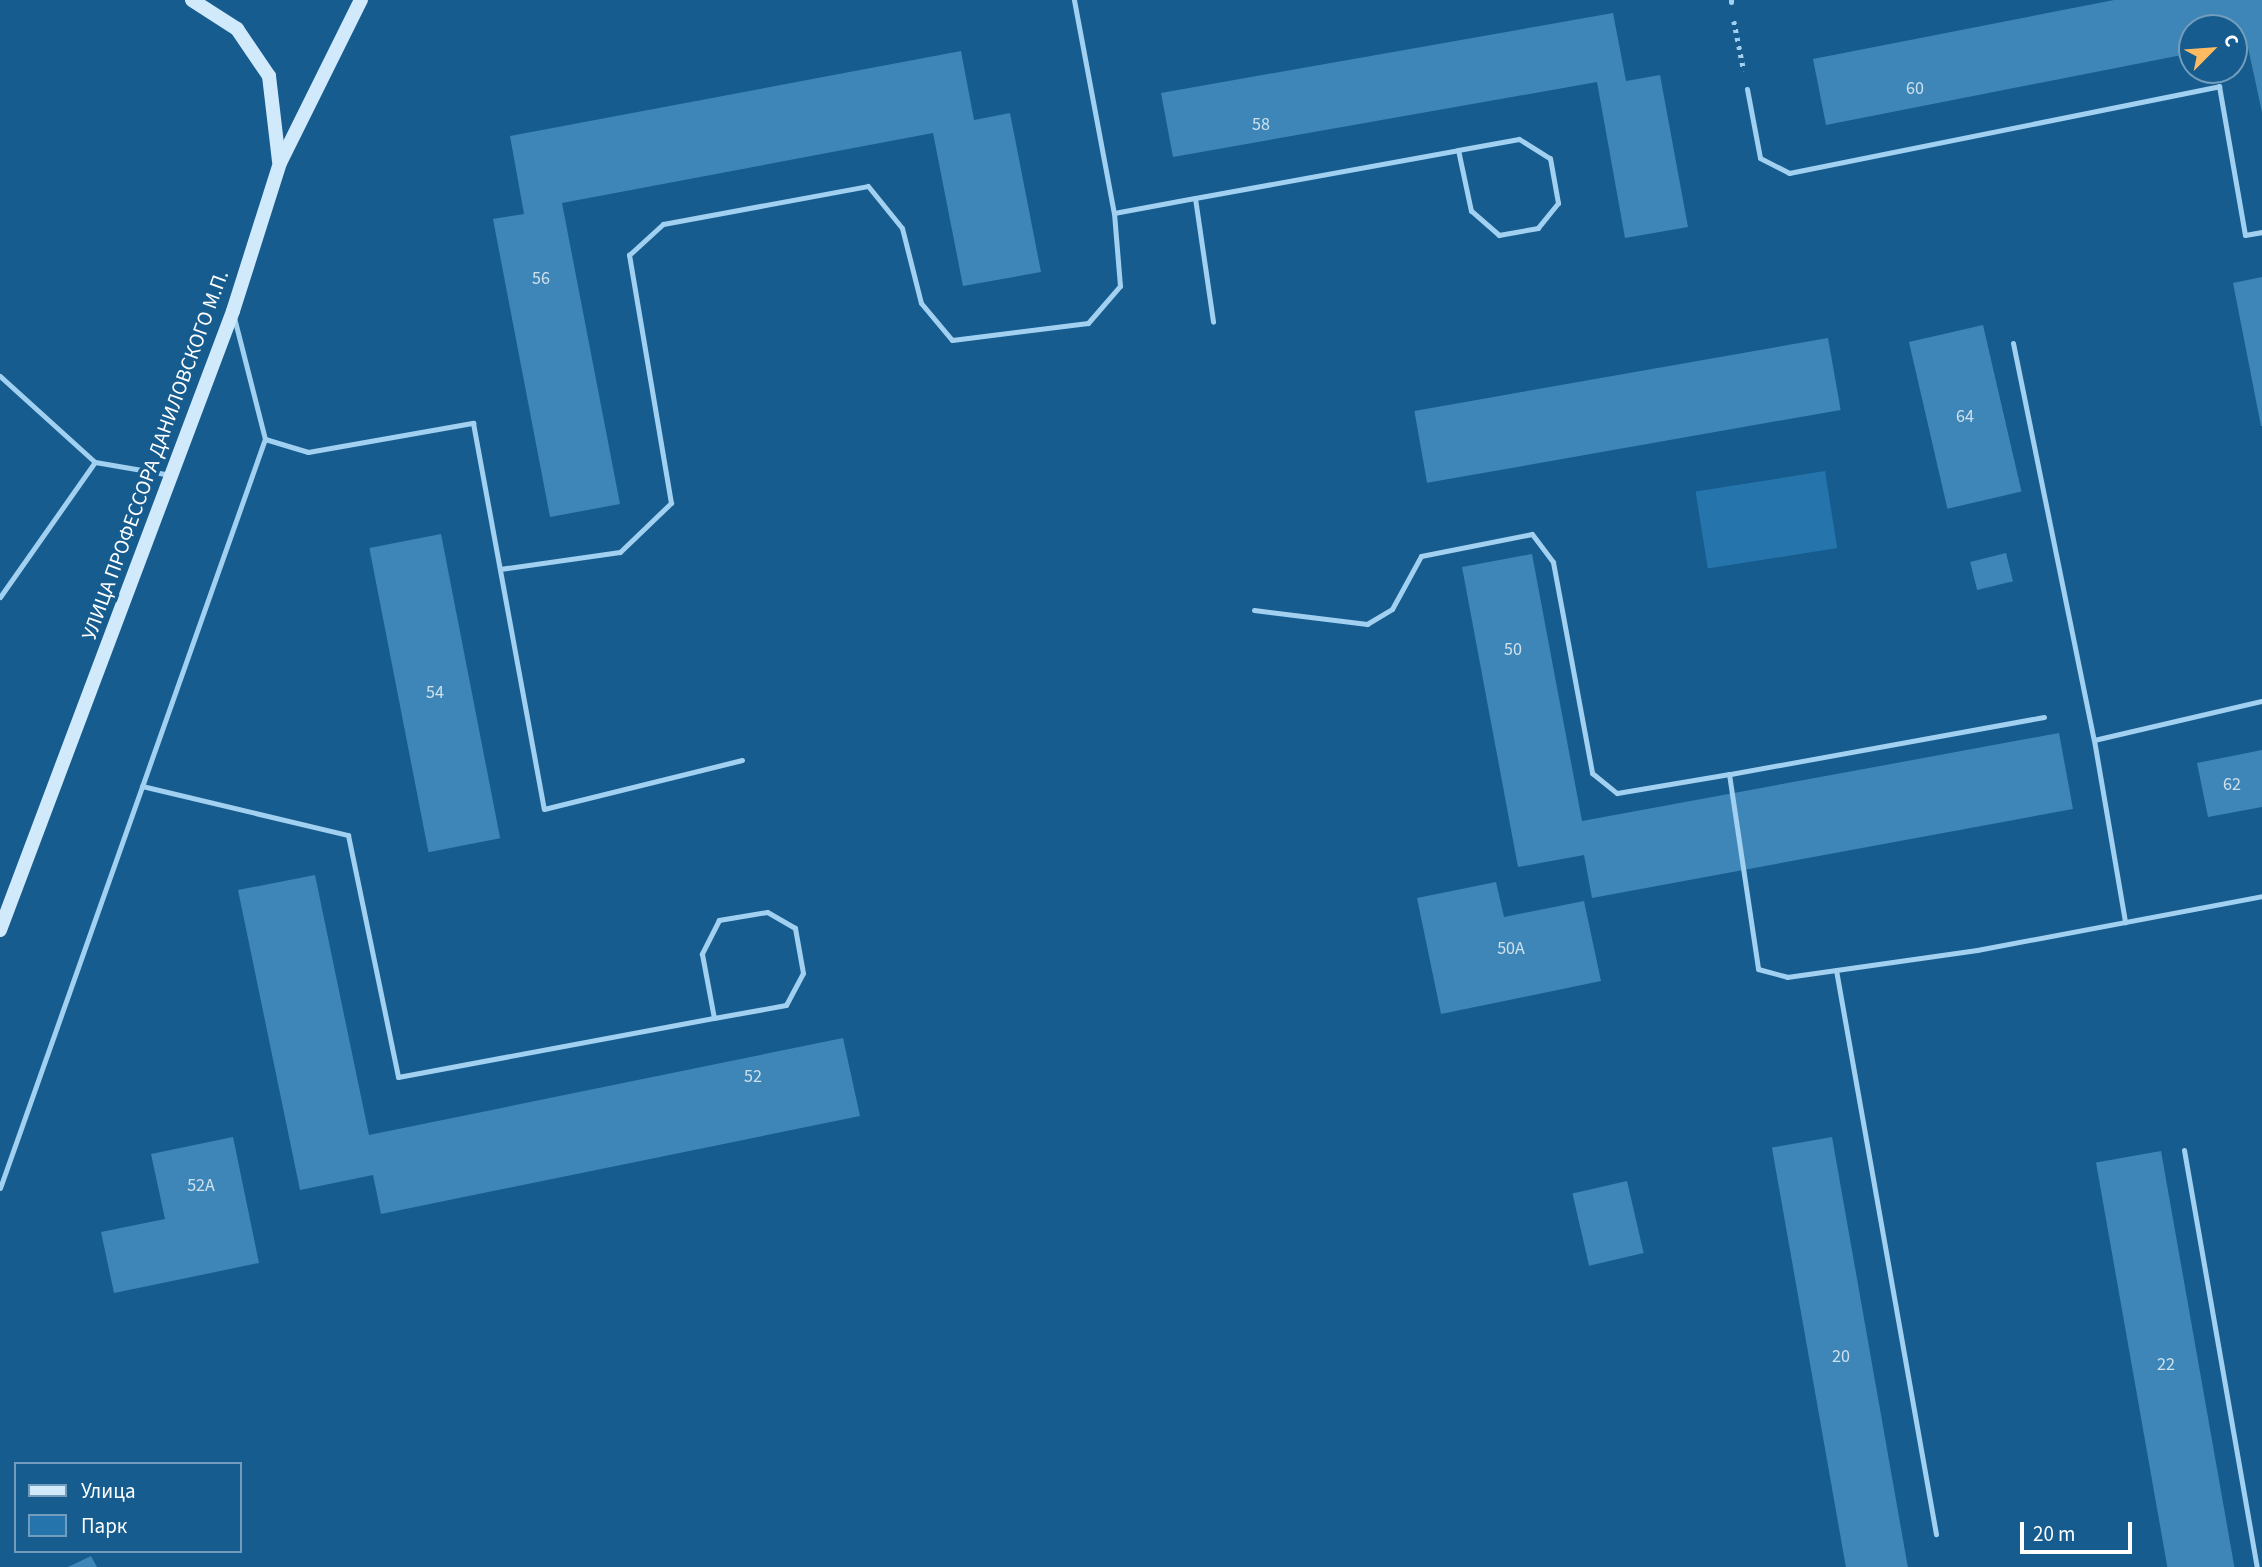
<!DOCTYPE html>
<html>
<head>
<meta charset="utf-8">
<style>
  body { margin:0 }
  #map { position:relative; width:2262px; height:1567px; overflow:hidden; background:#165c8f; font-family:"Source Sans 3",sans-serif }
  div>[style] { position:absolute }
  .green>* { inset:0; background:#2575ac; transform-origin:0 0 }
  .building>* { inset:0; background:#3e86b8; transform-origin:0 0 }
  .path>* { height:4.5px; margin-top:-2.25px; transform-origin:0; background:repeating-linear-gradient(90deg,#a2d0f0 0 3.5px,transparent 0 8.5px) }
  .lane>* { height:5px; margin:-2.5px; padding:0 2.5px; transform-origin:2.5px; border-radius:2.5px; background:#a2d0f0 }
  .secondary>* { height:14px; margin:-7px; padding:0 7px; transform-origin:7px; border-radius:7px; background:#d0e9fb }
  span { translate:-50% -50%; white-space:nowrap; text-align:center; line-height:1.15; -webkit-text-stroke:7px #165c8f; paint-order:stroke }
  .number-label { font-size:18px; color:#cfe1ed }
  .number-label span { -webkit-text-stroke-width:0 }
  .street-label { font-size:21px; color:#fff }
  .legend { position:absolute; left:14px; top:1462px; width:228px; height:91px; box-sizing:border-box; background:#165c8f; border:2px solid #739dbc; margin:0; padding:9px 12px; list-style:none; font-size:21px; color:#fff }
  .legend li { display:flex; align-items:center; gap:14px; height:35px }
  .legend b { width:35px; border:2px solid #739dbc }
  .north { position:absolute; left:2178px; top:14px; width:70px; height:70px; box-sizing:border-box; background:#165c8f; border:2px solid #739dbc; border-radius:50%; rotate:65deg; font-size:19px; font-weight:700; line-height:28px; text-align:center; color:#fff }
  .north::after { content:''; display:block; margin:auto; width:24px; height:32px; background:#ffbb61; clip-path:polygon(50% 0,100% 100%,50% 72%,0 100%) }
  .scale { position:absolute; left:2020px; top:1522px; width:112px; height:32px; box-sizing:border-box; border:4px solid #fff; border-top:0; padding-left:9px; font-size:21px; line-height:24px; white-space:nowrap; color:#fff; -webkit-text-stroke:5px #165c8f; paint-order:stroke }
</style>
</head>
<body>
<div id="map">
  <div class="green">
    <div style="left:1825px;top:471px;width:78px;height:131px;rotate:81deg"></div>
  </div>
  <div class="building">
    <div style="clip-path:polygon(2114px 0,2262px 0,2262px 112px,2247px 43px,2234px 45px,2234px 28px,2192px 28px,2192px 53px,1826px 125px,1813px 59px)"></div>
    <div style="clip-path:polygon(1613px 13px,1626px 81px,1660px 75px,1688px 227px,1625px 238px,1597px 82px,1173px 157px,1161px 93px)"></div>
    <div style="clip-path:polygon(961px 51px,974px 120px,1010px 113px,1041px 272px,963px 286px,933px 133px,562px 203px,620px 504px,550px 517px,493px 219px,524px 214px,510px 136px)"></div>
    <div style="clip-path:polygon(2262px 277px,2262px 426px,2261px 426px,2233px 283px)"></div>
    <div style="left:1983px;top:325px;width:171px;height:76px;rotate:77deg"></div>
    <div style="left:1828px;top:338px;width:73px;height:420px;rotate:80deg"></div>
    <div style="left:441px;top:534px;width:310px;height:73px;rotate:79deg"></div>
    <div style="left:2006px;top:553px;width:29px;height:37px;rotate:76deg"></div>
    <div style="clip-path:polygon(1532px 554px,1582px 821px,2059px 733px,2073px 809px,1592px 898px,1584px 855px,1518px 867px,1462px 567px)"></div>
    <div style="clip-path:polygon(2262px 750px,2262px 807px,2208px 817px,2197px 763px)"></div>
    <div style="clip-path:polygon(315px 875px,369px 1135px,843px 1038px,860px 1116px,381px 1214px,373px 1175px,300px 1190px,238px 890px)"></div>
    <div style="clip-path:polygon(1496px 882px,1504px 917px,1584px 901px,1601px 981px,1441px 1014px,1417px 898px)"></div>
    <div style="clip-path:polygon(233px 1137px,259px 1263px,114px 1293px,101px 1232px,165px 1219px,151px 1154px)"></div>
    <div style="left:1832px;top:1137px;width:437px;height:61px;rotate:80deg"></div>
    <div style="left:2161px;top:1151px;width:423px;height:66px;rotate:80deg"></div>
    <div style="left:1627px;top:1181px;width:74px;height:56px;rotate:77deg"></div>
    <div style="clip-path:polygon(91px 1556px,97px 1567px,68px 1567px)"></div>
  </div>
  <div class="path">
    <div style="left:1734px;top:21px;width:51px;rotate:78.7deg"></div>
  </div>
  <div class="lane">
    <div style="left:1074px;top:0;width:217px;rotate:79.4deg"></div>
    <div style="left:1114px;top:213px;width:82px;rotate:-10.5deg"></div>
    <div style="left:1195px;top:198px;width:267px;rotate:-10.3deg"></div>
    <div style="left:1458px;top:150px;width:62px;rotate:-10.2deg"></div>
    <div style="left:1519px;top:139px;width:36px;rotate:32deg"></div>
    <div style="left:1550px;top:158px;width:46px;rotate:79.9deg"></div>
    <div style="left:1558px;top:203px;width:32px;rotate:129deg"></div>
    <div style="left:1538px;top:228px;width:40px;rotate:170deg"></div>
    <div style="left:1499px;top:235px;width:37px;rotate:-139deg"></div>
    <div style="left:1471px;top:211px;width:62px;rotate:-102deg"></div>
    <div style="left:1731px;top:0;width:2px;rotate:90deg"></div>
    <div style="left:1747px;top:89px;width:70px;rotate:79.3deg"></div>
    <div style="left:1760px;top:158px;width:33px;rotate:27deg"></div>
    <div style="left:1789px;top:173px;width:439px;rotate:-11.4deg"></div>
    <div style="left:2219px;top:86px;width:151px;rotate:80.1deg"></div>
    <div style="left:2245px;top:235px;width:17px;rotate:-10deg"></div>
    <div style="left:1195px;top:198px;width:125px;rotate:81.7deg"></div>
    <div style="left:2013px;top:343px;width:405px;rotate:78.5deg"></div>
    <div style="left:2094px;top:740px;width:185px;rotate:80.3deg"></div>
    <div style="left:0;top:376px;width:128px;rotate:42.2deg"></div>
    <div style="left:265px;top:439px;width:45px;rotate:16.8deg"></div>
    <div style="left:308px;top:452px;width:168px;rotate:-10deg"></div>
    <div style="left:473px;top:423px;width:392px;rotate:79.6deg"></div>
    <div style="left:544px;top:809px;width:204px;rotate:-13.9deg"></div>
    <div style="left:500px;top:569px;width:121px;rotate:-8.1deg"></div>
    <div style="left:620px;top:552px;width:71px;rotate:-43.9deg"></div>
    <div style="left:671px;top:503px;width:252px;rotate:-99.6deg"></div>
    <div style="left:629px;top:255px;width:46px;rotate:-42.4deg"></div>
    <div style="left:663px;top:224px;width:208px;rotate:-10.5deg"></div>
    <div style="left:868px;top:186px;width:54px;rotate:51deg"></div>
    <div style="left:902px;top:228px;width:77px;rotate:75.8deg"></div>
    <div style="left:921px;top:303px;width:48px;rotate:50deg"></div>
    <div style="left:952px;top:340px;width:137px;rotate:-7.1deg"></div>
    <div style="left:1088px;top:323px;width:49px;rotate:-49.1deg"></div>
    <div style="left:1120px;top:286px;width:73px;rotate:-94.7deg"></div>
    <div style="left:0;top:597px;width:165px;rotate:-54.9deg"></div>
    <div style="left:95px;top:462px;width:77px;rotate:9.7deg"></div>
    <div style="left:1254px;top:610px;width:114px;rotate:7.1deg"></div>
    <div style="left:1367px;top:624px;width:29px;rotate:-31deg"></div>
    <div style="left:1392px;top:609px;width:60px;rotate:-61.3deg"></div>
    <div style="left:1421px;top:556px;width:113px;rotate:-11.2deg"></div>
    <div style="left:1532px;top:534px;width:35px;rotate:53deg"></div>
    <div style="left:1553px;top:562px;width:215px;rotate:79.5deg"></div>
    <div style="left:1592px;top:773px;width:32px;rotate:39deg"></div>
    <div style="left:1617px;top:793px;width:114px;rotate:-9.6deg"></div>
    <div style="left:2044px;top:717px;width:320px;rotate:169.7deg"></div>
    <div style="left:1729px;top:774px;width:197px;rotate:81.5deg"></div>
    <div style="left:1758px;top:969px;width:30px;rotate:15deg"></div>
    <div style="left:1787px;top:977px;width:192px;rotate:-8.1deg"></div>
    <div style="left:1977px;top:950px;width:290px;rotate:-10.7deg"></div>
    <div style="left:2094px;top:740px;width:172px;rotate:-13.1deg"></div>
    <div style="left:142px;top:786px;width:212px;rotate:13.4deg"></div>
    <div style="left:348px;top:835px;width:247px;rotate:78.3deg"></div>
    <div style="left:398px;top:1077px;width:321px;rotate:-10.6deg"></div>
    <div style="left:714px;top:1018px;width:73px;rotate:-10.2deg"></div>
    <div style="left:786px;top:1005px;width:36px;rotate:-62deg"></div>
    <div style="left:803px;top:973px;width:46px;rotate:-100.1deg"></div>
    <div style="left:795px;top:928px;width:32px;rotate:-150deg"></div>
    <div style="left:767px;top:912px;width:49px;rotate:170.5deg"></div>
    <div style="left:719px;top:920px;width:38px;rotate:117deg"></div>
    <div style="left:702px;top:954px;width:65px;rotate:79.4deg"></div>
    <div style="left:1836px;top:970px;width:573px;rotate:79.95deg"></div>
    <div style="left:2184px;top:1150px;width:423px;rotate:80.1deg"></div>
    <div style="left:0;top:1188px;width:794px;rotate:-70.52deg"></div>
    <div style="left:265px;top:439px;width:126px;rotate:-104.3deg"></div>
  </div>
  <div class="secondary">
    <div style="left:192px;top:0;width:54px;rotate:32.8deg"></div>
    <div style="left:237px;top:29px;width:57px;rotate:55.8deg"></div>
    <div style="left:269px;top:76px;width:86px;rotate:83.3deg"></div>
    <div style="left:0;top:930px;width:661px;rotate:-69.37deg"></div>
    <div style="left:233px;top:311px;width:155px;rotate:-72.4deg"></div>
    <div style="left:280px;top:163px;width:182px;rotate:-63.6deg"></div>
  </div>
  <div class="number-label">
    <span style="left:1915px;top:89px">60</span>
    <span style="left:1261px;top:125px">58</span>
    <span style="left:541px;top:279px">56</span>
    <span style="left:1965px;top:417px">64</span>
    <span style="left:1513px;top:650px">50</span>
    <span style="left:435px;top:693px">54</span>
    <span style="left:2232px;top:785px">62</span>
    <span style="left:1511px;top:949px">50А</span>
    <span style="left:753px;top:1077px">52</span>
    <span style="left:201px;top:1186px">52А</span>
    <span style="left:1841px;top:1357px">20</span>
    <span style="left:2166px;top:1365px">22</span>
  </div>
  <div class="street-label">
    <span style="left:155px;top:455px;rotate:-70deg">УЛИЦА ПРОФЕССОРА ДАНИЛОВСКОГО М.П.</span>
  </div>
  <ul class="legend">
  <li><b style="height:9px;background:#d0e9fb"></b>Улица</li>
  <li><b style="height:19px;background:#2575ac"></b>Парк</li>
  </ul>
  <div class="north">С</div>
  <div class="scale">20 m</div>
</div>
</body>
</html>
